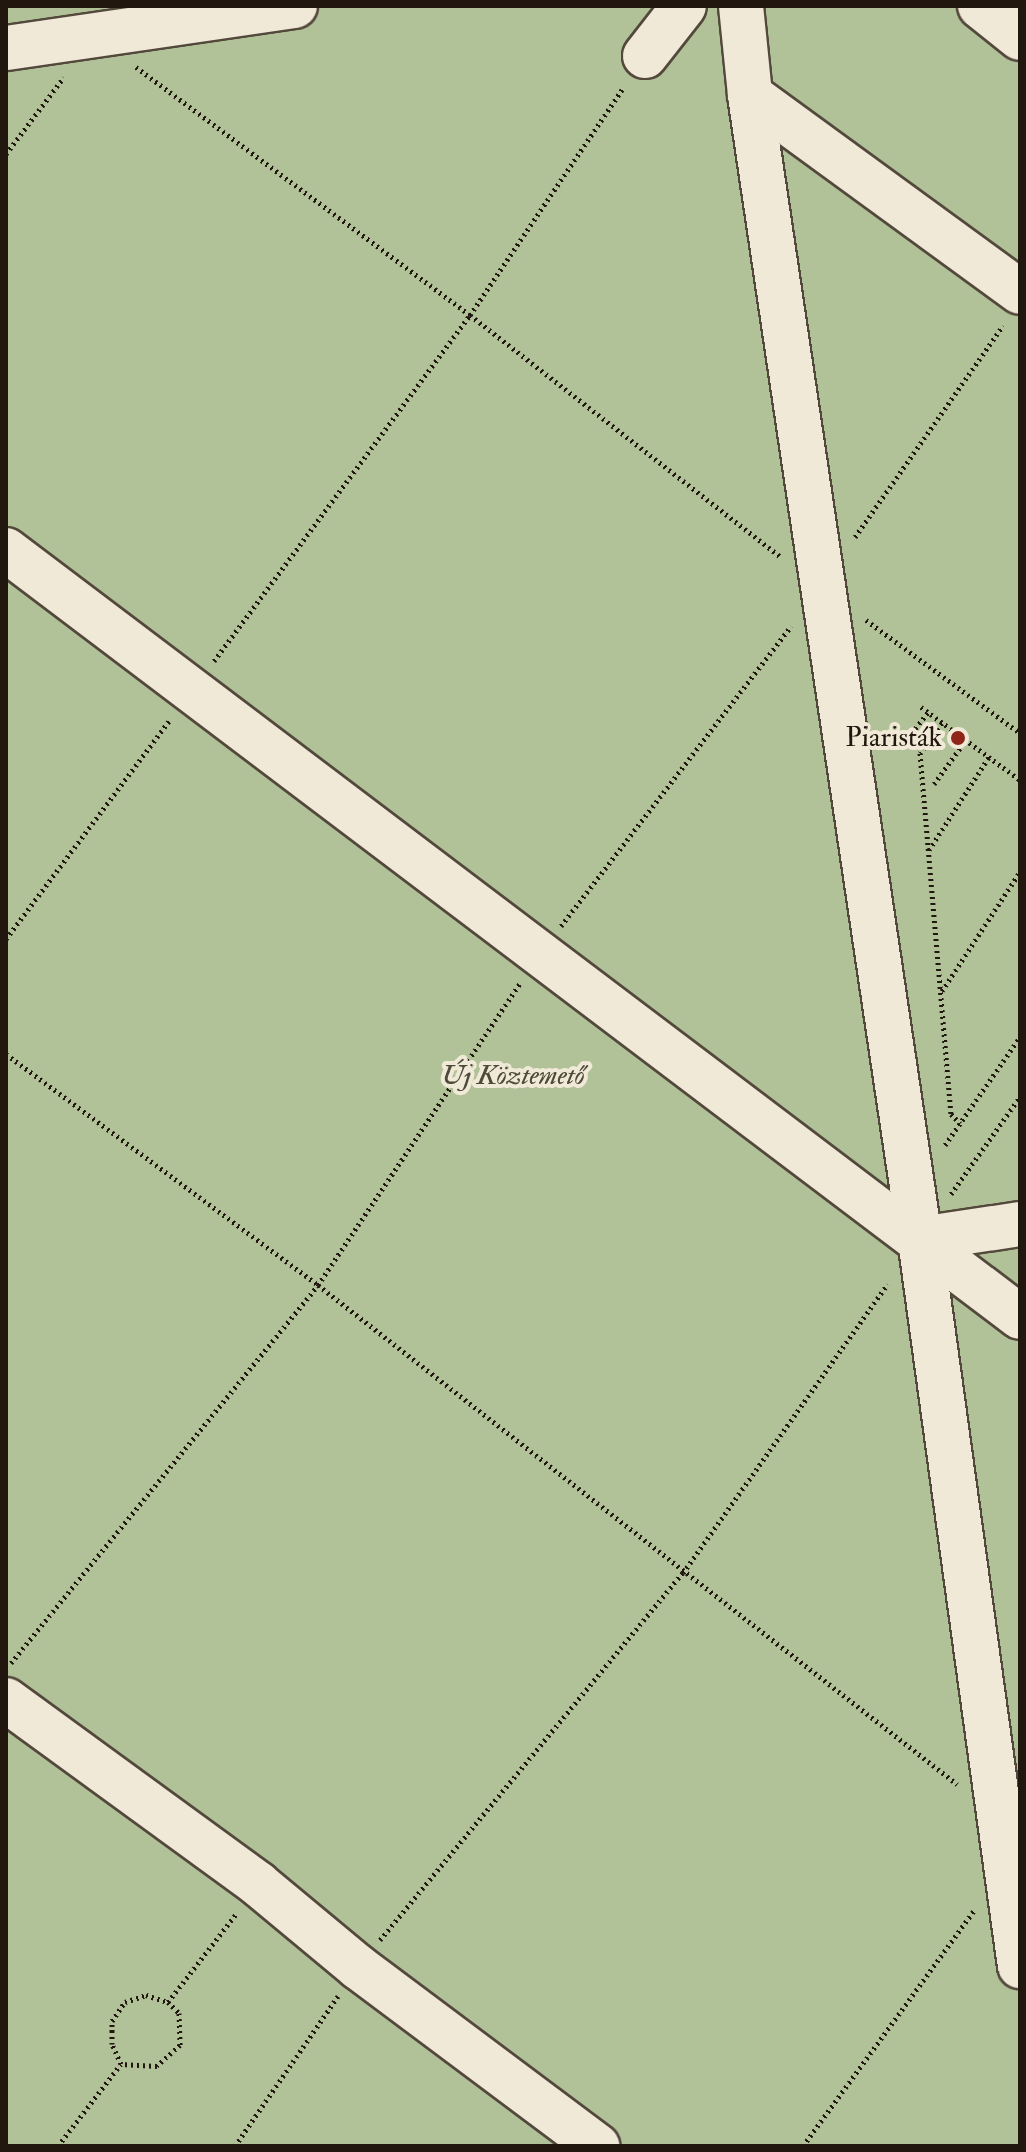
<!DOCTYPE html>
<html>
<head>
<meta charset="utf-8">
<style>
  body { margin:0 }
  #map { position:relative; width:1026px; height:2152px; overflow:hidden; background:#eaddc1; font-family:"IM FELL Double Pica",serif }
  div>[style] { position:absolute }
  .green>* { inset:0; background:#b1c298; transform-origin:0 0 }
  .path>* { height:5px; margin-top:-2.5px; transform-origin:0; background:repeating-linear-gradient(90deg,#21170f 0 2px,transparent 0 6px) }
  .roads { filter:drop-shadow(2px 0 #53483c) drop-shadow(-2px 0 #53483c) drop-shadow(0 2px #53483c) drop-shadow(0 -2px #53483c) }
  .minor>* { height:44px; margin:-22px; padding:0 22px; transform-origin:22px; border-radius:22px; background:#f1e9d7 }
  .dots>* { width:22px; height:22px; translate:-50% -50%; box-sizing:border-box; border:4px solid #f1e9d7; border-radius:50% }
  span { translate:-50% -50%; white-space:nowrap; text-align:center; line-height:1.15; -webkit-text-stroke:8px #f1e9d7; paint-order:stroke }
  .poi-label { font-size:28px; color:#21170f }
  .right { translate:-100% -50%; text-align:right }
  .park-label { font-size:28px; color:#4c4a38; font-style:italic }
  .frame { position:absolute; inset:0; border:8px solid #21170f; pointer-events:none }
</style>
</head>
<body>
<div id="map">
  <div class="green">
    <div style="left:6px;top:6px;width:1014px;height:2140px"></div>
  </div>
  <div class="path">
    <div style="left:136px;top:67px;width:416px;rotate:36.6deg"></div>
    <div style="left:470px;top:315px;width:394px;rotate:37.9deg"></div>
    <div style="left:6px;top:154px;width:96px;rotate:-53deg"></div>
    <div style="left:855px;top:537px;width:258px;rotate:-55deg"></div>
    <div style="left:866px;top:620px;width:191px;rotate:36.3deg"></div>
    <div style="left:214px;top:661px;width:430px;rotate:-53.5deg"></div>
    <div style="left:470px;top:315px;width:275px;rotate:-56deg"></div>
    <div style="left:921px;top:707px;width:123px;rotate:36.4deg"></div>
    <div style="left:942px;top:723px;width:37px;rotate:126deg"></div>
    <div style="left:920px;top:753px;width:362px;rotate:85.1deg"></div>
    <div style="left:951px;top:1114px;width:13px;rotate:45deg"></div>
    <div style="left:882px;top:742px;width:26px;rotate:-9deg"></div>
    <div style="left:908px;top:738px;width:33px;rotate:-52deg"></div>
    <div style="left:934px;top:784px;width:54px;rotate:-54deg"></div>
    <div style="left:929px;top:850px;width:111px;rotate:-57.2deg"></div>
    <div style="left:561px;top:926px;width:378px;rotate:-52.5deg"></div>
    <div style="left:6px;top:939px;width:274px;rotate:-53.2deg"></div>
    <div style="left:942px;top:991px;width:142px;rotate:-56.8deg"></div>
    <div style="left:6px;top:1054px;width:388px;rotate:36.5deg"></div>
    <div style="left:318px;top:1285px;width:811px;rotate:37.99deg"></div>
    <div style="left:945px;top:1145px;width:131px;rotate:-55.2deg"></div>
    <div style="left:951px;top:1194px;width:119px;rotate:-54.6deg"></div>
    <div style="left:11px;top:1663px;width:487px;rotate:-50.9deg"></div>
    <div style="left:318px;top:1285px;width:363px;rotate:-56.2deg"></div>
    <div style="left:380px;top:1940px;width:476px;rotate:-50.5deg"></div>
    <div style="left:683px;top:1573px;width:354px;rotate:-54.7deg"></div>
    <div style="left:146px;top:1995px;width:23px;rotate:18deg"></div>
    <div style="left:168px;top:2002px;width:16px;rotate:45deg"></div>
    <div style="left:179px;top:2013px;width:32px;rotate:88deg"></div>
    <div style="left:180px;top:2045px;width:31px;rotate:138deg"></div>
    <div style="left:157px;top:2066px;width:36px;rotate:-177deg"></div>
    <div style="left:121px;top:2064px;width:22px;rotate:-114deg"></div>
    <div style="left:112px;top:2044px;width:23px;rotate:-90deg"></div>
    <div style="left:112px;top:2021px;width:23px;rotate:-56deg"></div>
    <div style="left:125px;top:2002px;width:22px;rotate:-18deg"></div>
    <div style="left:168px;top:2002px;width:111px;rotate:-52.3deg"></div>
    <div style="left:58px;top:2146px;width:103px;rotate:-52.5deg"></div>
    <div style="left:235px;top:2146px;width:182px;rotate:-55.5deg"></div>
    <div style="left:803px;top:2146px;width:291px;rotate:-54deg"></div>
  </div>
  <div class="roads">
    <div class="minor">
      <div style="left:741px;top:6px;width:89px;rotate:84.2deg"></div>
      <div style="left:750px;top:95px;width:1157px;rotate:81.55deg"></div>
      <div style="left:920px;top:1239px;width:734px;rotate:82.17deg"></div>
      <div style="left:980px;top:6px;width:51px;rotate:38.7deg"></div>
      <div style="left:6px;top:48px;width:292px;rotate:-8.3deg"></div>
      <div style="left:645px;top:56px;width:63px;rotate:-52deg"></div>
      <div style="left:750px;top:95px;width:334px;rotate:36.1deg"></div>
      <div style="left:6px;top:550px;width:1271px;rotate:37.1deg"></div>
      <div style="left:920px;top:1239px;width:101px;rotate:-8.5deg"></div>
      <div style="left:6px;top:1700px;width:312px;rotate:36.1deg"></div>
      <div style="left:258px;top:1884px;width:130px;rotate:39.7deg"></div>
      <div style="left:358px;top:1967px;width:299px;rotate:36.8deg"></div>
    </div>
  </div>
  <div class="dots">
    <div style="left:958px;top:738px;background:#8f2418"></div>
  </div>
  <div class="poi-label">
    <span class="right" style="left:942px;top:738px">Piaristák</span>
  </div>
  <div class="park-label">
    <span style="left:513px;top:1076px">Új Köztemető</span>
  </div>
  <div class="frame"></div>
</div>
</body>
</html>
